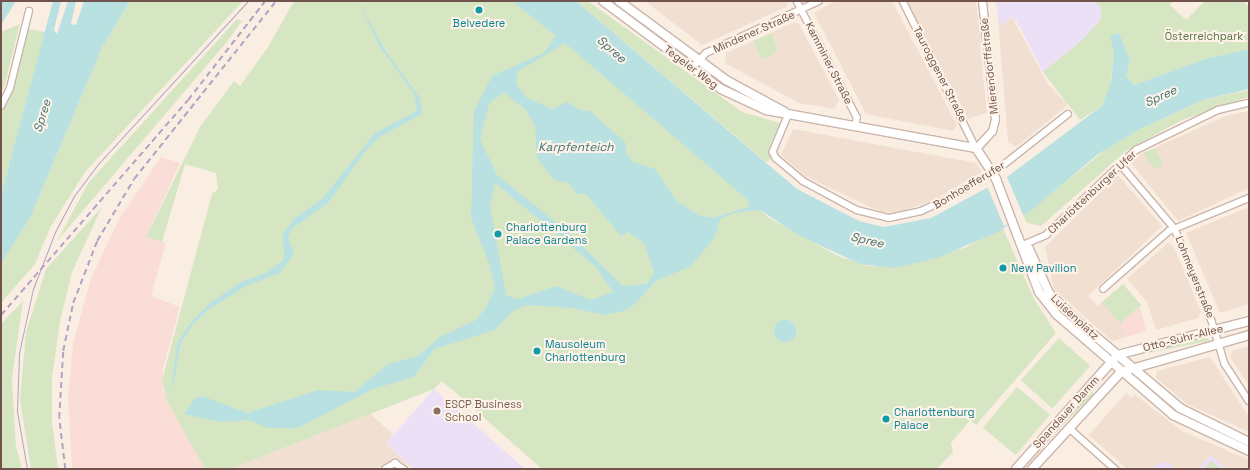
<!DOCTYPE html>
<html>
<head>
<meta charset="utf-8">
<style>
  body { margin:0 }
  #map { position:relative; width:1250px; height:470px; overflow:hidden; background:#faeee3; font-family:"Space Grotesk",sans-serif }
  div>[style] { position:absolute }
  .residential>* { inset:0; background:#f1dfd2 }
  .commercial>* { inset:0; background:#faddd7 }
  .education>* { inset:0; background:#ebe0f6 }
  .green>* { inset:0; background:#d6e6c3; transform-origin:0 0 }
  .water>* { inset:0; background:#b9e1e2 }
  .round { border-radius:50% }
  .pier>* { inset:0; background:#faeee3; transform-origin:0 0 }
  .roads { filter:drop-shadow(1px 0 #cab5ab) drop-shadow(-1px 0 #cab5ab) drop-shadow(0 1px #cab5ab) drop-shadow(0 -1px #cab5ab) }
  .minor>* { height:5.5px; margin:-2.75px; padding:0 2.75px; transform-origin:2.75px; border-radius:2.75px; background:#fff }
  .tertiary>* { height:7px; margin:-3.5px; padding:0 3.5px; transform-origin:3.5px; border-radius:3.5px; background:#fff }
  .secondary>* { height:8px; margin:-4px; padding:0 4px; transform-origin:4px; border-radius:4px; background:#fff }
  .tram>* { height:1px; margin:-0.5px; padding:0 0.5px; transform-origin:0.5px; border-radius:0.5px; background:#b0a3c2 }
  .rail>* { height:1.5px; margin-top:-0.75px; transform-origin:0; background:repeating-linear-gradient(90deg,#b0a3c2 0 6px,transparent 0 10px) }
  .dots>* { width:11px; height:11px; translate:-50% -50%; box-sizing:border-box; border:2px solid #fef3e9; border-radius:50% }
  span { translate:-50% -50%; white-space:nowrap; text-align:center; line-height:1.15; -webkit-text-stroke:4px #fef3e9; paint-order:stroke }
  .culture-label { font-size:11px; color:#0d838f }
  .left { translate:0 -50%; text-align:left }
  .street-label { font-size:11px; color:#70544b }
  .park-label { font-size:11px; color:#597644 }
  .education-label { font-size:11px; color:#785e54 }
  .water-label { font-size:12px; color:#407375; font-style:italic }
  .frame { position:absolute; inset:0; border:2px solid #70544b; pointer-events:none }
</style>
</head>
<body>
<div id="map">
  <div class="residential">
    <div style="clip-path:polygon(835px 1px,892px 1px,957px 125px,953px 131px,866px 114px,814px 13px)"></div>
    <div style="clip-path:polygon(907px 1px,976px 1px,980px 35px,984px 33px,984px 42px,980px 45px,987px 113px,968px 119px)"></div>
    <div style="clip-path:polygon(646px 2px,646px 1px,788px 2px,786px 7px,702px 45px)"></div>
    <div style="clip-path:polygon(1012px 17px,1048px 84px,1068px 105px,1016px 147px,1008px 142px,998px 20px,1003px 25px)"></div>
    <div style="clip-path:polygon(794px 22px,799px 24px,839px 100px,835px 109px,799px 103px,725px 63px,726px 53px,753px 41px,759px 55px,778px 50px,771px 33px)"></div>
    <div style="clip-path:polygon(1249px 111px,1249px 188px,1178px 221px,1131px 163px,1139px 155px,1225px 116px)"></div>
    <div style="clip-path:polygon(793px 129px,976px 163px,982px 172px,930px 202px,898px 212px,881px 212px,805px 176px,781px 155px)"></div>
    <div style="clip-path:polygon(1118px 175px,1162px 226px,1088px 296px,1098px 306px,1102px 302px,1122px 322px,1126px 337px,1112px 341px,1054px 289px,1045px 247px)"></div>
    <div style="clip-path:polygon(1249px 207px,1249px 304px,1220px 313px,1186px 233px)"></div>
    <div style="clip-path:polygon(1168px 243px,1173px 245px,1201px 312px,1198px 318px,1156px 330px,1147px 302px,1127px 279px)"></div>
    <div style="clip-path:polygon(1249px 346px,1249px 386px,1230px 357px,1232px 351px)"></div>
    <div style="clip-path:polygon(1210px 357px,1249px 417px,1249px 432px,1187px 404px,1156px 378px,1157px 371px)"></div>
    <div style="clip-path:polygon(1126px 393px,1132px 398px,1134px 394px,1182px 431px,1249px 460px,1249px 469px,1127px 469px,1089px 435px)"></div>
    <div style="clip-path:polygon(370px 414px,393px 434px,386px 444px,414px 469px,395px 457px,377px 469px,230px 469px)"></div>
  </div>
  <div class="commercial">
    <div style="clip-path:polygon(161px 157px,180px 163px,146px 237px,166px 243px,151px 296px,180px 307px,163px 369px,163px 389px,205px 469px,72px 469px,68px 398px,73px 344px,91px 278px,120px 217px)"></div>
    <div style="clip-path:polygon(1140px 307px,1146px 331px,1126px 337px,1122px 322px)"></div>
  </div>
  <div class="education">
    <div style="clip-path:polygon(996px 1px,1094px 1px,1101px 8px,1101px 19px,1081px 41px,1043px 72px,1017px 22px,1012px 17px,1002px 25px,998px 20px)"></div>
    <div style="clip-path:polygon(434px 389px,525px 469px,414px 469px,386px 443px)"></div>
    <div style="clip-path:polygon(1211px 455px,1227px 469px,1198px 469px)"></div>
    <div style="clip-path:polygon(1168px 462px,1177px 469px,1152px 469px,1157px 464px)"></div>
  </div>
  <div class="green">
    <div style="clip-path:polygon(130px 1px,243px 1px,85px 172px,50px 228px,35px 264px,1px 303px,1px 264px,30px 218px,102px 48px)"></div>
    <div style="clip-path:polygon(294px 1px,512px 1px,583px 56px,769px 218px,840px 257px,869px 266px,904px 266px,967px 247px,1002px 226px,1034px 299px,1056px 333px,976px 425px,970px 420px,962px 430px,951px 443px,953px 452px,937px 469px,542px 469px,442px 381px,434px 389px,230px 469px,205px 469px,167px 401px,162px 380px,212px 194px,218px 189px,216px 173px,185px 164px,162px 242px,146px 237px,200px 127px,234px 81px,240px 86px,268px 47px)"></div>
    <div style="clip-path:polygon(576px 1px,588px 1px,742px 112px,780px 123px,768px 150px,772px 158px,766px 162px)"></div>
    <div style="clip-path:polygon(1094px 1px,1174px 1px,1170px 5px,1186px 20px,1205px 1px,1242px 1px,1249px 7px,1249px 49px,1205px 59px,1134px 85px,1126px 76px,1130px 61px,1121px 37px,1119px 33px,1113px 34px,1110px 38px,1114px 55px,1109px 93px,1103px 105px,1080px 120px,1043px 72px,1081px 41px,1101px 19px,1101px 8px)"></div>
    <div style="left:630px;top:12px;width:74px;height:4px;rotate:37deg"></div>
    <div style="clip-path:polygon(237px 19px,242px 21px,226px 43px,57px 241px,89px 182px)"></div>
    <div style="clip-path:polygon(20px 24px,6px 80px,1px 95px,1px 32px)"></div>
    <div style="clip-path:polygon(28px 29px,45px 32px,1px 195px,1px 111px,13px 91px)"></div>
    <div style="clip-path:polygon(771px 33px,778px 50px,765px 59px,759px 55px,753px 41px)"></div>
    <div style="clip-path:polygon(703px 66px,777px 110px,728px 89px,700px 70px)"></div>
    <div style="clip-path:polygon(1249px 90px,1249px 97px,1182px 120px,1126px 151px,1041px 226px,1027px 223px,1023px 216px,1109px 147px,1140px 129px,1203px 100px)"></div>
    <div style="clip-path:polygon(1155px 148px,1163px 164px,1156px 170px,1143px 153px)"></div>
    <div style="clip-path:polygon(102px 207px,72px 272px,60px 321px,52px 378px,52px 422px,58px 469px,31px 469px,20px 400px,26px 332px,46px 269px)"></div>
    <div style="left:1123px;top:284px;width:28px;height:28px;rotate:49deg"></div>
    <div style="clip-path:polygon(23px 301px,12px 379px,16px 447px,22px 469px,1px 469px,1px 324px)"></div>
    <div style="left:1208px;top:336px;width:5px;height:76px;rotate:79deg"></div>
    <div style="left:1059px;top:338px;width:42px;height:57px;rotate:42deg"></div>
    <div style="left:1017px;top:387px;width:43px;height:53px;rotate:40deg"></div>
    <div style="left:1091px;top:391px;width:4px;height:105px;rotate:45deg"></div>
    <div style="clip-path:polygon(1211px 461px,1221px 469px,1204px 469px)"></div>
  </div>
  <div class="water">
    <div style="clip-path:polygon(1px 1px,16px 1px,1px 25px)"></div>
    <div style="clip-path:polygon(53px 1px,61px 1px,54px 30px,57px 34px,68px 1px,76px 1px,71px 24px,76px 25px,84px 1px,130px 1px,102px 48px,30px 218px,1px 264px,1px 195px)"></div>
    <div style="clip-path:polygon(358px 1px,387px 53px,420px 98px,422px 114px,381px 136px,367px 149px,328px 203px,293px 228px,288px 237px,294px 254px,280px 273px,246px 286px,209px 309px,193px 324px,180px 344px,174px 382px,163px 391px,172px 382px,177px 343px,191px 322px,210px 303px,241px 282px,266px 273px,284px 260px,283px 233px,294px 219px,323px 198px,375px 133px,417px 111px,414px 94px,380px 47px)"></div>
    <div style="clip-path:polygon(evenodd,512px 1px,576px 1px,797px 189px,859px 221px,884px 227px,931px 218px,1007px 177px,1103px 105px,1111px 81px,1114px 55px,1110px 38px,1113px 34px,1119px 33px,1121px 37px,1130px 61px,1126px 76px,1134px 85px,1205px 59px,1249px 49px,1249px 89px,1203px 100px,1140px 129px,1097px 155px,1033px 209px,998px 232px,937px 258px,895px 268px,860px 264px,798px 235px,760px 210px,733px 213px,720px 219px,715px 237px,691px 266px,656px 281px,635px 304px,624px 311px,603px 315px,573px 308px,528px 305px,513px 311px,495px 330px,434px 349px,414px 377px,373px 389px,298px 428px,268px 428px,249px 420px,220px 422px,184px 414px,196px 397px,205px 397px,247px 413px,318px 390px,354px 392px,388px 364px,418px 356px,440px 337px,476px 320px,485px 309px,495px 288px,489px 263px,471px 218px,474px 111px,492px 76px,544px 53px,556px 36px,512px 1px,565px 43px,749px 201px,748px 207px,713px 218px,698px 215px,676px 200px,655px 169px,633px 162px,626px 153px,626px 143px,589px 110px,583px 111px,567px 102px,552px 109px,527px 98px,516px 84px,517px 72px,565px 43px,512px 1px,503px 92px,526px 110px,535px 126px,537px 158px,554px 180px,569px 183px,576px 194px,586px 194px,621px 236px,628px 232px,644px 243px,654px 272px,647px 284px,623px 286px,567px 231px,497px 175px,480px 139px,489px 104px,503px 92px,512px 1px,495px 183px,596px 267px,613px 292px,591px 300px,556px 286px,518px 299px,506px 295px,490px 205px,495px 183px)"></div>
    <div class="round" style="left:774px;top:320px;width:22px;height:22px"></div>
  </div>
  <div class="pier">
    <div style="left:1007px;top:177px;width:44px;height:22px;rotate:67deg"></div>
  </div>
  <div class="roads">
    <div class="minor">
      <div style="left:797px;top:1px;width:131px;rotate:62.7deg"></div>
      <div style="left:857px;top:117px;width:9px;rotate:96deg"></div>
      <div style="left:903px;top:1px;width:164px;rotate:63.6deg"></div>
      <div style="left:693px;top:67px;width:19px;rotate:-47deg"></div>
      <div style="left:706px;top:53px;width:124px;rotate:-24.7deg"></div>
      <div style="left:1px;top:106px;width:20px;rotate:-63deg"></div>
      <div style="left:10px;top:88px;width:79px;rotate:-76.1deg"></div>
      <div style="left:789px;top:114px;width:41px;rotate:112.8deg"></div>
      <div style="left:773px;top:152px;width:7px;rotate:63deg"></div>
      <div style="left:776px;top:158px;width:35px;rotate:40deg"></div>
      <div style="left:803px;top:181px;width:61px;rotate:28.2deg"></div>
      <div style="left:857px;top:210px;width:33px;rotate:14deg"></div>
      <div style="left:889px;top:218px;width:33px;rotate:-12deg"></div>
      <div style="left:921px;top:211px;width:27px;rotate:-24deg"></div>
      <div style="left:946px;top:200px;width:64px;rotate:-31deg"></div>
      <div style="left:1001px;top:167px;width:85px;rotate:-38.3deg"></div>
      <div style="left:1121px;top:165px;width:84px;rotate:49.8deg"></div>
      <div style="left:1175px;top:229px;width:99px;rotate:68.1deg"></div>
      <div style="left:1212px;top:321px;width:45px;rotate:73.2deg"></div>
      <div style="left:1225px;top:364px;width:44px;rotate:57deg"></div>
      <div style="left:1023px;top:245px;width:25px;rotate:-23deg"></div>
      <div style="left:1046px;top:235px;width:124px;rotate:-43.4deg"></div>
      <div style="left:1136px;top:150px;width:91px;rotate:-26deg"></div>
      <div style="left:1218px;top:110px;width:32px;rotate:-13deg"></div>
      <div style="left:1103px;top:289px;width:88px;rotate:-41.3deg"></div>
      <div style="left:1169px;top:231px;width:87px;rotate:-22.4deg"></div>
      <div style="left:1069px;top:428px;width:62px;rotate:41.7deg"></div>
      <div style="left:385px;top:469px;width:12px;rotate:-31deg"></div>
      <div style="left:395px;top:463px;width:11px;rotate:34deg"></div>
    </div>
    <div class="tertiary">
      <div style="left:976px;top:148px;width:23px;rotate:-47deg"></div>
      <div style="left:992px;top:131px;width:12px;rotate:-76deg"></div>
      <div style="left:995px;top:119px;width:119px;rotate:-96.3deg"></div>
    </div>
    <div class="secondary">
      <div style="left:603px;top:1px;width:147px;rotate:36.7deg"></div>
      <div style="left:721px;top:89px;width:50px;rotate:25deg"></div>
      <div style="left:766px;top:110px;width:213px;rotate:10.3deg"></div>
      <div style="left:976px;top:148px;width:37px;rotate:57deg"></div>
      <div style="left:996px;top:179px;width:121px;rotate:69.2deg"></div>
      <div style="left:1039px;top:292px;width:28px;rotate:52deg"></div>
      <div style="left:1056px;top:314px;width:155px;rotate:40.8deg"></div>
      <div style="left:1173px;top:415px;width:84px;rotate:25.3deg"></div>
      <div style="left:619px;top:1px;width:133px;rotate:36.4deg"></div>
      <div style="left:726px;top:80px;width:67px;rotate:28.5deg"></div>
      <div style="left:1023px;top:245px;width:7px;rotate:34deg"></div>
      <div style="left:1029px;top:249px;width:48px;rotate:65.6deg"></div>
      <div style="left:1049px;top:293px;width:35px;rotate:45deg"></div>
      <div style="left:1074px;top:318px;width:139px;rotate:40.3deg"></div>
      <div style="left:1180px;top:408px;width:77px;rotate:26.2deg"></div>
      <div style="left:1117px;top:355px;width:136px;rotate:-14.4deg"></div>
      <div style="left:1016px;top:469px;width:147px;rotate:-48.3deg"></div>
      <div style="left:1032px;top:469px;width:132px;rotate:-47.5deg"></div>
      <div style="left:1121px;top:372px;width:133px;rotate:-16.1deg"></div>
    </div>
  </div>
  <div class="tram">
    <div style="left:27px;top:469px;width:59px;rotate:-99.8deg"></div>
    <div style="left:17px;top:411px;width:58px;rotate:-88deg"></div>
    <div style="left:19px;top:353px;width:66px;rotate:-77.7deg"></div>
    <div style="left:33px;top:289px;width:61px;rotate:-68.9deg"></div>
    <div style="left:55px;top:232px;width:41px;rotate:-62.2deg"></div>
    <div style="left:74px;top:196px;width:40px;rotate:-53deg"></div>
    <div style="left:98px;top:164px;width:222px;rotate:-47.4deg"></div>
  </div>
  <div class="rail">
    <div style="left:1px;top:315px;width:285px;rotate:-49deg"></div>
    <div style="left:188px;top:100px;width:125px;rotate:-52.1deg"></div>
    <div style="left:65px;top:469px;width:51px;rotate:-96.7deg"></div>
    <div style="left:59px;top:418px;width:67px;rotate:-86.6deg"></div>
    <div style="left:63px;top:351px;width:49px;rotate:-78.2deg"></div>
    <div style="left:73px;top:303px;width:66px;rotate:-68.8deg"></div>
    <div style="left:97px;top:241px;width:72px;rotate:-59.2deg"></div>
    <div style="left:134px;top:179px;width:228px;rotate:-51.4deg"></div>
  </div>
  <div class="dots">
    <div style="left:479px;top:10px;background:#0f9aa8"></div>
    <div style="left:498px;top:234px;background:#0f9aa8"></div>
    <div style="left:1003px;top:268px;background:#0f9aa8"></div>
    <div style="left:537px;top:351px;background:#0f9aa8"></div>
    <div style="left:437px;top:411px;background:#8d6e63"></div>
    <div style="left:886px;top:419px;background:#0f9aa8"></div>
  </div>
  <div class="culture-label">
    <span style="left:479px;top:23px">Belvedere</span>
    <span class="left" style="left:506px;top:234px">Charlottenburg<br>Palace Gardens</span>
    <span class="left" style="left:1011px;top:268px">New Pavilion</span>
    <span class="left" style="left:545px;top:351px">Mausoleum<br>Charlottenburg</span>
    <span class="left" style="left:894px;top:419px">Charlottenburg<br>Palace</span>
  </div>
  <div class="street-label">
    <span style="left:754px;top:32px;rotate:-24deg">Mindener Straße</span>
    <span style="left:829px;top:63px;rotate:63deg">Kamminer Straße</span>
    <span style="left:989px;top:66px;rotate:-96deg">Mierendorffstraße</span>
    <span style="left:691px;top:67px;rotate:37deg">Tegeler Weg</span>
    <span style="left:940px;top:74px;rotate:63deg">Tauroggener Straße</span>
    <span style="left:969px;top:185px;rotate:-31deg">Bonhoefferufer</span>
    <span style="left:1092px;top:192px;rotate:-43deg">Charlottenburger Ufer</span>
    <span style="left:1195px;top:277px;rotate:68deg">Lohmeyerstraße</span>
    <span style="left:1075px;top:317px;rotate:43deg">Luisenplatz</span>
    <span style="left:1183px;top:338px;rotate:-14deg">Otto-Suhr-Allee</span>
    <span style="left:1066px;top:412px;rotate:-48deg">Spandauer Damm</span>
  </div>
  <div class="park-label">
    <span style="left:1204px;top:36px">Österreichpark</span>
  </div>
  <div class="education-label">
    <span class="left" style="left:445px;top:411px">ESCP Business<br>School</span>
  </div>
  <div class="water-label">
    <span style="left:611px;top:50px;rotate:41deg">Spree</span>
    <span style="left:1161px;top:97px;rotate:-25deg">Spree</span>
    <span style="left:43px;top:116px;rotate:-73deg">Spree</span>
    <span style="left:576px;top:148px">Karpfenteich</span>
    <span style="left:867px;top:241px;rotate:13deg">Spree</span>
  </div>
  <div class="frame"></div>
</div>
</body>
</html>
